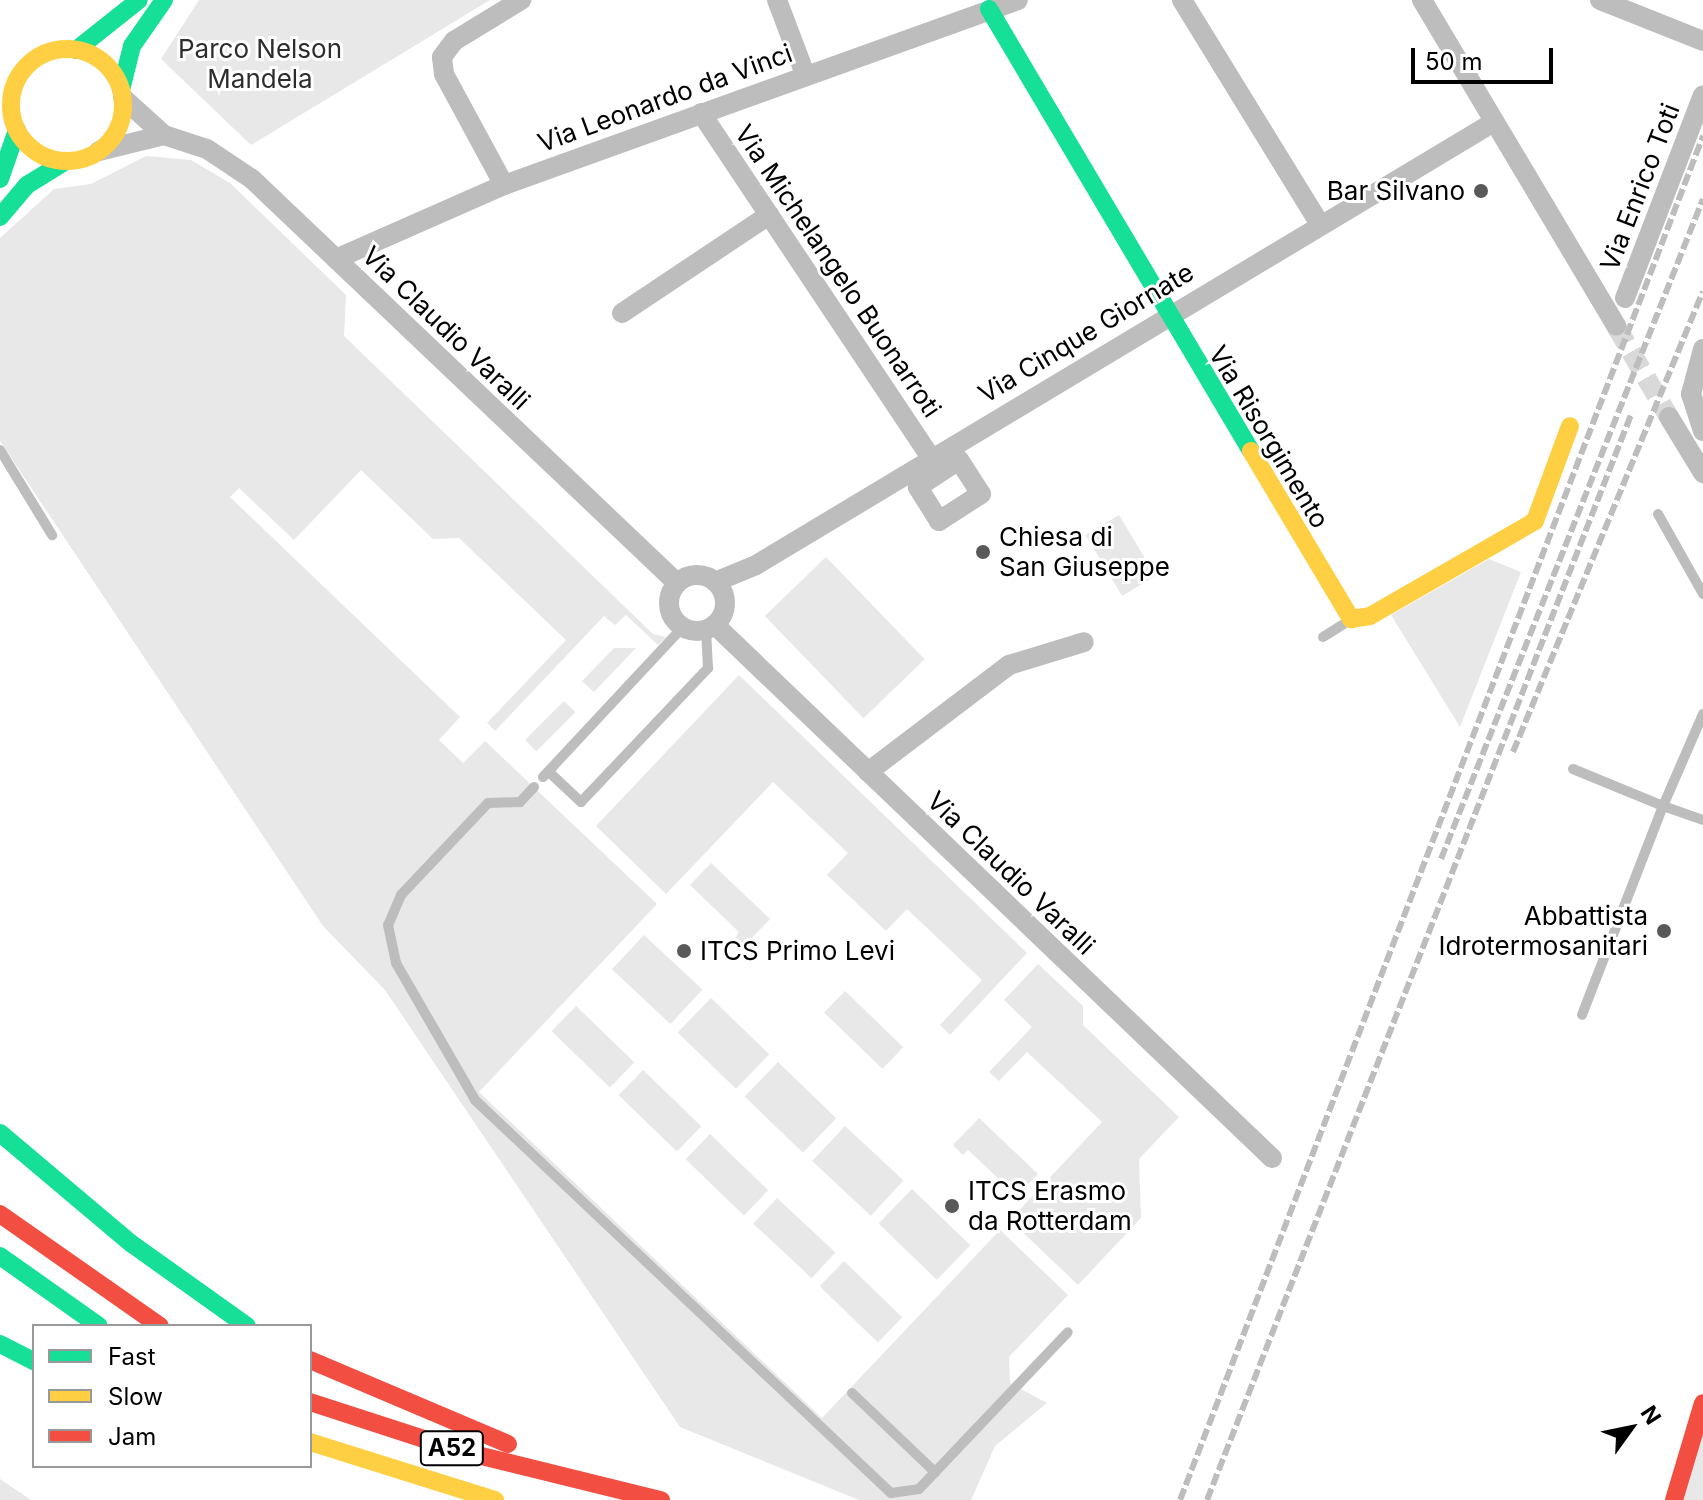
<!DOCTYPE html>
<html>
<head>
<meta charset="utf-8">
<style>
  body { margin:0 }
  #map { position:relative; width:1703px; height:1500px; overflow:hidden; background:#fff; font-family:Inter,sans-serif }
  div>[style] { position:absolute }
  .green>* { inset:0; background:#e8e8e8; transform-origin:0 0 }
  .street-tunnel>* { height:20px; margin-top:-10px; transform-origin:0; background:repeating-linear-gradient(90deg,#d9d9d9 0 20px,transparent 0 30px) }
  .lane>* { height:10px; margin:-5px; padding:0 5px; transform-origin:5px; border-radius:5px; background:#bdbdbd }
  .street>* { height:20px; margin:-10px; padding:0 10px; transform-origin:10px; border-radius:10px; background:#bdbdbd }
  .street>.ring { margin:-10px; padding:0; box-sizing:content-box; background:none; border:20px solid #bdbdbd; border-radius:50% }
  .fast>* { height:18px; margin:-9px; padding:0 9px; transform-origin:9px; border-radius:9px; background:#16e098 }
  .slow>* { height:18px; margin:-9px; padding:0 9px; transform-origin:9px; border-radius:9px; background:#ffcf43 }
  .slow>.ring { margin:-9px; padding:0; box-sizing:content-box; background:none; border:18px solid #ffcf43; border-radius:50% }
  .jam>* { height:18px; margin:-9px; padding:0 9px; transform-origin:9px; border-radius:9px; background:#f24e42 }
  .rail>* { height:6px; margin-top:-3px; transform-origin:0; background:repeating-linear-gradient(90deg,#bdbdbd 0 12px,transparent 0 16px) }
  .dots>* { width:22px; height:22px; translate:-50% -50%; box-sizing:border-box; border:4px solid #fff; border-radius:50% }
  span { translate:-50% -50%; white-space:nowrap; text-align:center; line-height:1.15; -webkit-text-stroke:6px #fff; paint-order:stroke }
  .shield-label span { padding:2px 6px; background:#fff; border:2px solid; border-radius:6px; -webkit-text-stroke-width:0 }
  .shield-label { font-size:24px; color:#000; font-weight:700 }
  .park-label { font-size:26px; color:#2d2d2d }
  .street-label { font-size:26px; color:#000 }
  .poi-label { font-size:26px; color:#000 }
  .right { translate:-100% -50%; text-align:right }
  .left { translate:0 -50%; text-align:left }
  .legend { position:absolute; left:32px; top:1324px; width:280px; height:144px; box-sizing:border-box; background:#fff; border:2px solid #999; margin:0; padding:10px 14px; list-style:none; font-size:24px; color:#000 }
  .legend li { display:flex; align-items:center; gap:16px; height:40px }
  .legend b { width:40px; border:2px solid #999 }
  .north { position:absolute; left:1591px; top:1388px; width:80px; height:80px; -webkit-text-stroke:6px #fff; paint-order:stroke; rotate:57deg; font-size:22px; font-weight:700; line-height:32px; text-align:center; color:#000 }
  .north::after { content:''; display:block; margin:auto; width:28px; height:36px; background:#000; clip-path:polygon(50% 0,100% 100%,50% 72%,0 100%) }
  .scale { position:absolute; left:1411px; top:48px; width:142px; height:36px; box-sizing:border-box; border:4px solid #000; border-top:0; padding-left:10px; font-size:24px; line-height:28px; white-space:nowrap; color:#000; -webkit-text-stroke:6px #fff; paint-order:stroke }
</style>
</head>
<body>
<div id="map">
  <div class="green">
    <div style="clip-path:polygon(199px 0,490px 0,251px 145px,161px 59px)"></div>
    <div style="clip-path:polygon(146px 156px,191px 160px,230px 183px,346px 295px,344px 336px,653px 634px,666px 637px,658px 645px,626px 615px,615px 625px,604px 616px,495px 731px,487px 723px,566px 640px,459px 538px,433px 539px,361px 470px,294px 540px,239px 488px,230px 497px,460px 717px,439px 740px,463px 763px,485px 741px,657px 904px,479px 1092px,822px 1418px,1000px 1230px,1068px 1295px,1009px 1357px,1010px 1383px,1047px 1403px,995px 1446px,971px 1500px,859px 1500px,680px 1427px,385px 990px,323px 926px,0 441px,0 238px,54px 189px,91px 184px)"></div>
    <div style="left:1119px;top:515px;width:71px;height:39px;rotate:59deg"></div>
    <div style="left:826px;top:557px;width:142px;height:85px;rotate:46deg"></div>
    <div style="clip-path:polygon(1489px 559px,1521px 572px,1460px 727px,1391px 615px)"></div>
    <div style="clip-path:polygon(614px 648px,636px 648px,594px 692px,582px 681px)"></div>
    <div style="clip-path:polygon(739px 675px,1027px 953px,950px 1035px,940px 1025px,982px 980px,907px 909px,886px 931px,827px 875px,848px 853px,773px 782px,666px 894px,596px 826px)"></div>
    <div style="left:564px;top:701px;width:16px;height:55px;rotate:45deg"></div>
    <div style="clip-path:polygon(711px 863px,770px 919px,744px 946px,735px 938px,739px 932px,690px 885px)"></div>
    <div style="left:644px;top:935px;width:80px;height:47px;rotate:43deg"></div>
    <div style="clip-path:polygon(1038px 964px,1083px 1006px,1083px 1025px,1179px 1117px,1139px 1159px,1141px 1218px,1078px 1285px,1010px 1220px,1102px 1122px,1027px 1052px,999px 1081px,989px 1072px,1032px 1027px,1004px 1000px)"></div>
    <div style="left:845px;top:991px;width:81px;height:30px;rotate:44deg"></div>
    <div style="left:711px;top:998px;width:81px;height:48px;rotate:44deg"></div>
    <div style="left:576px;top:1006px;width:81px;height:35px;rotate:44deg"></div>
    <div style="left:778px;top:1062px;width:81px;height:48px;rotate:44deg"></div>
    <div style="left:643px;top:1070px;width:81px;height:35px;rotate:44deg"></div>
    <div style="clip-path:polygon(979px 1118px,1038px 1174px,1017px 1196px,968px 1150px,963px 1155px,953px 1145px)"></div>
    <div style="left:845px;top:1126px;width:80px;height:48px;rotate:43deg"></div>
    <div style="left:710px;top:1134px;width:81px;height:35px;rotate:44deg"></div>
    <div style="left:912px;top:1189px;width:81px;height:48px;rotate:44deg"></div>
    <div style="left:777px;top:1198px;width:80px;height:35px;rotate:43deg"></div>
    <div style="left:844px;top:1261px;width:81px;height:35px;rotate:44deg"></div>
    <div style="clip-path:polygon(1703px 1426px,1703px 1500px,1680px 1500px)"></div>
    <div style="clip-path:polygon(0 1479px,31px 1500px,0 1500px)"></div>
  </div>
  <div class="street-tunnel">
    <div style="left:1616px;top:326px;width:105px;rotate:59.8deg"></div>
  </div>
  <div class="lane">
    <div style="left:0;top:450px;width:100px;rotate:58.5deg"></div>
    <div style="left:1658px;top:514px;width:92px;rotate:60.6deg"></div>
    <div style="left:1323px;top:637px;width:31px;rotate:-32deg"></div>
    <div style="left:1703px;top:714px;width:100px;rotate:113.5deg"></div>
    <div style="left:1663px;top:806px;width:42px;rotate:19.3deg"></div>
    <div style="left:1573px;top:769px;width:97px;rotate:22.3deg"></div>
    <div style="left:1663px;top:806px;width:224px;rotate:111.2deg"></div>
    <div style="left:549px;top:772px;width:44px;rotate:43.2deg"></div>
    <div style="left:581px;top:802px;width:185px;rotate:-46.5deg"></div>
    <div style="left:708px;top:668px;width:38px;rotate:-93deg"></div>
    <div style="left:543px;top:777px;width:205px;rotate:-47deg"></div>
    <div style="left:534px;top:787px;width:21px;rotate:133deg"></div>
    <div style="left:520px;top:802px;width:32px;rotate:178deg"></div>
    <div style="left:488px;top:803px;width:127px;rotate:133.4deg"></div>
    <div style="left:401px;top:895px;width:33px;rotate:113deg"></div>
    <div style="left:388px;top:925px;width:39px;rotate:78deg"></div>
    <div style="left:396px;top:963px;width:158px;rotate:60deg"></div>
    <div style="left:475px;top:1100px;width:572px;rotate:43.37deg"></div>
    <div style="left:891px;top:1493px;width:28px;rotate:-8deg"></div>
    <div style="left:919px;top:1489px;width:216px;rotate:-46.5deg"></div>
    <div style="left:852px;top:1393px;width:115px;rotate:43.6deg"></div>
  </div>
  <div class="street">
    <div style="left:777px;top:0;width:79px;rotate:69.3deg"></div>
    <div style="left:1182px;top:0;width:263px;rotate:58.4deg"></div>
    <div style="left:1422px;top:0;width:379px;rotate:59.2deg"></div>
    <div style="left:1600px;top:0;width:111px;rotate:21.7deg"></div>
    <div style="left:123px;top:98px;width:55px;rotate:42.1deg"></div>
    <div style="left:164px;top:135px;width:45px;rotate:18deg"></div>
    <div style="left:207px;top:149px;width:54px;rotate:33.7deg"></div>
    <div style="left:252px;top:179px;width:586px;rotate:43.55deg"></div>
    <div style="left:701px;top:113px;width:415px;rotate:56.3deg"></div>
    <div style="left:99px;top:151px;width:67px;rotate:-13.8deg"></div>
    <div style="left:504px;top:185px;width:126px;rotate:-118.4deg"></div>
    <div style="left:444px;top:74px;width:17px;rotate:-97deg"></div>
    <div style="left:442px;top:57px;width:20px;rotate:-53deg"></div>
    <div style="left:454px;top:41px;width:79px;rotate:-31.5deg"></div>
    <div style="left:336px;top:259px;width:184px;rotate:-23.8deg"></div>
    <div style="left:504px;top:185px;width:546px;rotate:-19.79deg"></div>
    <div style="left:1625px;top:298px;width:217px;rotate:-69deg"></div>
    <div style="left:622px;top:313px;width:177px;rotate:-33.7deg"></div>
    <div style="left:1703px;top:349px;width:47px;rotate:104.9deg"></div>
    <div style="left:1691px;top:394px;width:39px;rotate:72deg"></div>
    <div style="left:1669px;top:417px;width:66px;rotate:58.7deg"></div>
    <div style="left:959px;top:460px;width:40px;rotate:57.1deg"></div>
    <div style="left:981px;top:494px;width:50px;rotate:147.3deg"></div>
    <div style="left:939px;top:521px;width:40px;rotate:-122deg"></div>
    <div style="left:918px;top:487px;width:49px;rotate:-33.4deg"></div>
    <div class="ring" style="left:669px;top:575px;width:36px;height:36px"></div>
    <div style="left:715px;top:582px;width:44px;rotate:-22.5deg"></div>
    <div style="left:756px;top:565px;width:849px;rotate:-30.98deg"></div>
    <div style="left:715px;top:625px;width:771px;rotate:43.74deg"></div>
    <div style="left:868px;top:772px;width:177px;rotate:-37.2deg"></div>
    <div style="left:1009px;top:665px;width:78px;rotate:-17deg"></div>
  </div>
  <div class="fast">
    <div style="left:989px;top:9px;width:514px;rotate:59.34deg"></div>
    <div style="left:76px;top:50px;width:80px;rotate:-38.4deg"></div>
    <div style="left:121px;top:90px;width:45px;rotate:-76deg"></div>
    <div style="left:132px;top:46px;width:56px;rotate:-55.2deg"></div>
    <div style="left:0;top:179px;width:52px;rotate:-70.9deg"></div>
    <div style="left:0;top:217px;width:42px;rotate:-49.8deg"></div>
    <div style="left:27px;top:185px;width:46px;rotate:-31.6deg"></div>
    <div style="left:0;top:1133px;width:172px;rotate:40.1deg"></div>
    <div style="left:132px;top:1244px;width:141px;rotate:35.5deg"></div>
    <div style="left:0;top:1256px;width:121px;rotate:35.3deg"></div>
    <div style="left:0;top:1344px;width:38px;rotate:27deg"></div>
  </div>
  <div class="slow">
    <div class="ring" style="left:11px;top:49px;width:94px;height:94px"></div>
    <div style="left:1251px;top:451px;width:196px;rotate:59.2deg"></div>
    <div style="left:1351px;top:619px;width:19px;rotate:-9deg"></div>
    <div style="left:1370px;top:616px;width:190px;rotate:-29.9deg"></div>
    <div style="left:1535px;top:521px;width:101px;rotate:-69.8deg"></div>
    <div style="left:310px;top:1442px;width:194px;rotate:17.4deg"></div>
  </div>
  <div class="jam">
    <div style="left:0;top:1214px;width:195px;rotate:35deg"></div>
    <div style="left:310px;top:1360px;width:215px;rotate:23deg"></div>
    <div style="left:310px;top:1402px;width:159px;rotate:18deg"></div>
    <div style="left:461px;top:1451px;width:206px;rotate:13.8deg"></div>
    <div style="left:1674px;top:1500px;width:101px;rotate:-73.4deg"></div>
  </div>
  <div class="rail">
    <div style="left:1513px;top:752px;width:498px;rotate:-67.6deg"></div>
    <div style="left:1441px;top:859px;width:710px;rotate:-68.35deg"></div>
    <div style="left:1180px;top:1500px;width:1461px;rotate:-69.02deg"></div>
    <div style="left:1207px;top:1500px;width:1168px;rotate:-68.66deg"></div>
  </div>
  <div class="dots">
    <div style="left:1481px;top:191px;background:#595959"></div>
    <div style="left:983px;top:552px;background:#595959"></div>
    <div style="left:1664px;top:931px;background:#595959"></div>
    <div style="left:684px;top:951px;background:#595959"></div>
    <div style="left:952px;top:1206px;background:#595959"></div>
  </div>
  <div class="shield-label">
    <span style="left:452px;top:1448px">A52</span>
  </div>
  <div class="park-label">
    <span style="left:260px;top:64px">Parco Nelson<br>Mandela</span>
  </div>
  <div class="street-label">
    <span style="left:665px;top:98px;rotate:-20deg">Via Leonardo da Vinci</span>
    <span style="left:1640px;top:187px;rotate:-69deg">Via Enrico Toti</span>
    <span style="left:838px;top:271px;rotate:56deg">Via Michelangelo Buonarroti</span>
    <span style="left:446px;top:328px;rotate:44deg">Via Claudio Varalli</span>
    <span style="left:1086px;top:333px;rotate:-31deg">Via Cinque Giornate</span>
    <span style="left:1269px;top:437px;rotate:59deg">Via Risorgimento</span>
    <span style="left:1011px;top:873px;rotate:44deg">Via Claudio Varalli</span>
  </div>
  <div class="poi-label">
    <span class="right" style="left:1465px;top:191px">Bar Silvano</span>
    <span class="left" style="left:999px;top:552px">Chiesa di<br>San Giuseppe</span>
    <span class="right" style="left:1648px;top:931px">Abbattista<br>Idrotermosanitari</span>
    <span class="left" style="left:700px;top:951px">ITCS Primo Levi</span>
    <span class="left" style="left:968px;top:1206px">ITCS Erasmo<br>da Rotterdam</span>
  </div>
  <ul class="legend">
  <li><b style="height:10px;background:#16e098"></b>Fast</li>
  <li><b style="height:10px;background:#ffcf43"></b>Slow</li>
  <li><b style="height:10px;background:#f24e42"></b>Jam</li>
  </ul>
  <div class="north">N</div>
  <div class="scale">50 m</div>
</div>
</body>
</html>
